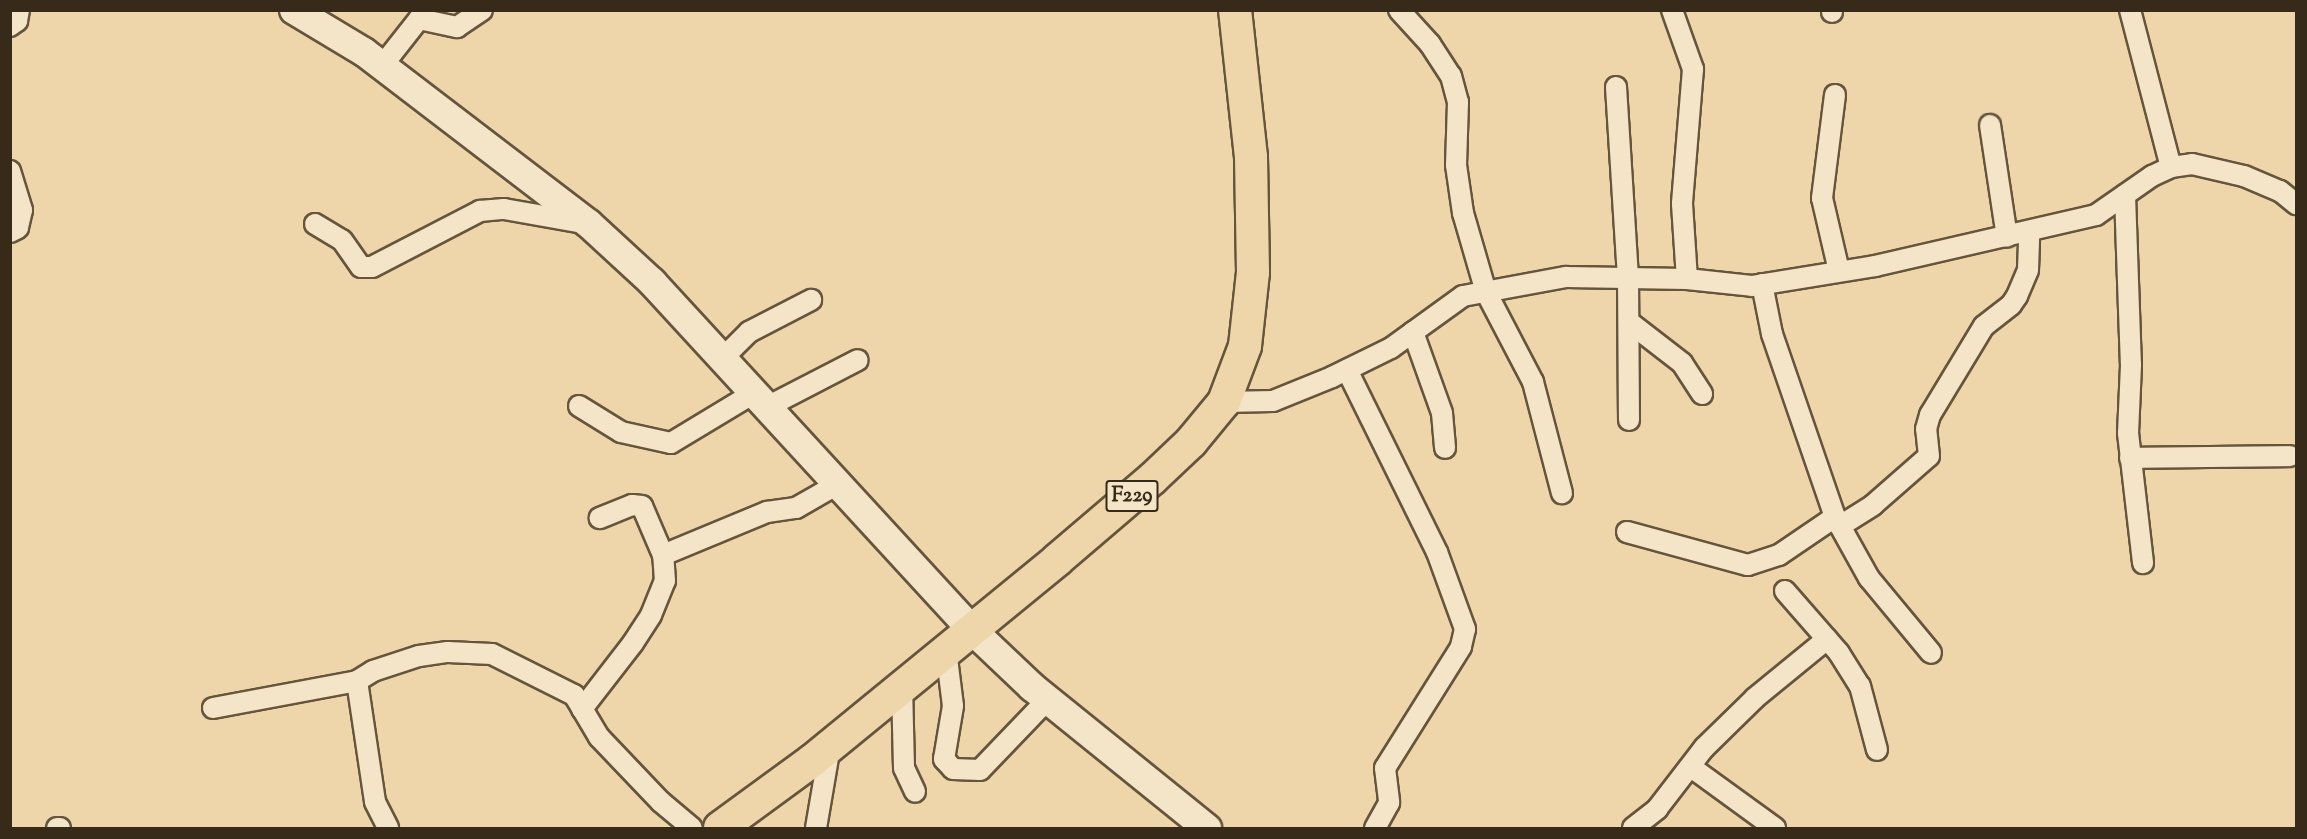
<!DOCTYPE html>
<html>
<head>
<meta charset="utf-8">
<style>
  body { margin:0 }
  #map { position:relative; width:2307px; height:839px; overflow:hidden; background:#eed6aa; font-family:"Sorts Mill Goudy",serif }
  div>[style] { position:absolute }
  .roads { filter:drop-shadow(2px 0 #65553c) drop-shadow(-2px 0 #65553c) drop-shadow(0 2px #65553c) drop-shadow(0 -2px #65553c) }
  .minor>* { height:20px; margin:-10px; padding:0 10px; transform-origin:10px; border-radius:10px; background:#f4e4c8 }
  .secondary>* { height:28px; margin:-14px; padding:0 14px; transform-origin:14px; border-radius:14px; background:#f4e4c8 }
  .primary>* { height:32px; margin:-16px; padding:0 16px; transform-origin:16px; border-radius:16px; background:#eed6aa }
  span { translate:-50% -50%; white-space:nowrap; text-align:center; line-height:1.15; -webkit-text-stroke:4.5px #f4e4c8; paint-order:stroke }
  .shield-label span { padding:2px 4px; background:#f4e4c8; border:2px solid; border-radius:4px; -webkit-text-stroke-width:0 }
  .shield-label { font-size:21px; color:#372a18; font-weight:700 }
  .frame { position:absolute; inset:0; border:12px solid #372a18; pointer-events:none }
</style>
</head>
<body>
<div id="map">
  <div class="roads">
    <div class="minor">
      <div style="left:1399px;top:10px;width:46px;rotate:47.6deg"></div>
      <div style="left:1430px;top:44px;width:38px;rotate:57deg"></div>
      <div style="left:1451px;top:76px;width:27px;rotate:75deg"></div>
      <div style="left:1458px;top:102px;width:63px;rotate:91.8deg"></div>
      <div style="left:1456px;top:165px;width:49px;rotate:81.7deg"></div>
      <div style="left:1463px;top:213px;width:82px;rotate:73.8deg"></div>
      <div style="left:1486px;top:292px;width:102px;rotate:62.4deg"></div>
      <div style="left:1533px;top:382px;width:115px;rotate:75.4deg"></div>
      <div style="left:1672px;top:10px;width:63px;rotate:70.4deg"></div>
      <div style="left:1693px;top:69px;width:135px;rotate:94.7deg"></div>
      <div style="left:1682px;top:204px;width:75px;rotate:86.2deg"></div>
      <div style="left:2130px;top:10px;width:162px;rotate:75.4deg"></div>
      <div style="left:1832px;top:12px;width:2px;rotate:-90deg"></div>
      <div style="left:10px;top:26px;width:9px;rotate:-36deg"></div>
      <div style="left:17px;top:21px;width:11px;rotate:-80deg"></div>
      <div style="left:382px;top:66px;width:60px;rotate:-51.8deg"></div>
      <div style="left:419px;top:19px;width:39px;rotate:12deg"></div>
      <div style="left:457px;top:27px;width:30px;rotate:-34deg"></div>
      <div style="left:1616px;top:87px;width:190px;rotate:86.4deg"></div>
      <div style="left:1628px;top:277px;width:143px;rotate:89.6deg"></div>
      <div style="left:1835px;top:95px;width:104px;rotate:97.2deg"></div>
      <div style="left:1822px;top:198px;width:75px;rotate:76.9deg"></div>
      <div style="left:1990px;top:125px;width:113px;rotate:81.4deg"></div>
      <div style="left:10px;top:171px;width:41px;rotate:72.9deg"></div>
      <div style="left:22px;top:210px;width:18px;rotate:103deg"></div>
      <div style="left:18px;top:228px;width:9px;rotate:153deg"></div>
      <div style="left:2125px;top:195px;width:170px;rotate:88deg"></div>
      <div style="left:2131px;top:365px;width:68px;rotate:92.5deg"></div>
      <div style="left:2128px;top:433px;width:131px;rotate:83.4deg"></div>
      <div style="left:315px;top:224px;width:31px;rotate:31deg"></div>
      <div style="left:342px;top:240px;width:33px;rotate:55deg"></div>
      <div style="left:361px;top:267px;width:11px"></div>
      <div style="left:372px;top:267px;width:122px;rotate:-27.4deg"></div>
      <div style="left:480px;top:211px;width:24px;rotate:-5deg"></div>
      <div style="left:504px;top:209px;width:80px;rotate:10deg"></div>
      <div style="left:1762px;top:284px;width:51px;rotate:78.7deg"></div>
      <div style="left:1772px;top:334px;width:194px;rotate:71deg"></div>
      <div style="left:1835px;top:517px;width:70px;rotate:60.9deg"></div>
      <div style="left:1869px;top:578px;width:97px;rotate:50.4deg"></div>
      <div style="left:1629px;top:322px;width:67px;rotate:37.7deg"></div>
      <div style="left:1682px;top:363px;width:37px;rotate:57deg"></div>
      <div style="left:1413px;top:332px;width:86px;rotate:70.3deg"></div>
      <div style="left:1442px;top:413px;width:35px;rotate:85deg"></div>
      <div style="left:723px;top:358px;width:37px;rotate:-45deg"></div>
      <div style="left:749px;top:332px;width:70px;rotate:-27.3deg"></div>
      <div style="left:1347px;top:370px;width:203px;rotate:63.7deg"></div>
      <div style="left:1437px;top:552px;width:82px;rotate:70deg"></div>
      <div style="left:1465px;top:629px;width:18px;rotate:103deg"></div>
      <div style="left:1461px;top:647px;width:143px;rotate:122.1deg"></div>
      <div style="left:1385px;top:768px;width:35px;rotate:83deg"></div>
      <div style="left:1389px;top:803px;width:29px;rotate:119deg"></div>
      <div style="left:1224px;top:402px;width:49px;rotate:-1.2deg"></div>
      <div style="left:1273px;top:401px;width:64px;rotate:-22.1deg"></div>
      <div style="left:1332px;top:377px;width:66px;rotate:-26.2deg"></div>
      <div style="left:1391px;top:348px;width:89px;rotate:-35.8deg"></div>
      <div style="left:1463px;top:296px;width:105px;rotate:-10.5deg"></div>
      <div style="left:1566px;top:277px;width:121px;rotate:0.9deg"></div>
      <div style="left:1687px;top:279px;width:65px;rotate:6.1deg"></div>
      <div style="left:1752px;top:286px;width:125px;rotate:-9.2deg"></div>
      <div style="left:1875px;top:266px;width:227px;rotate:-13deg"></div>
      <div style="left:2096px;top:215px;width:68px;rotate:-34.9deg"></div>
      <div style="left:2152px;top:176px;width:21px;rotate:-25deg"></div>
      <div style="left:2171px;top:167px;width:21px;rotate:-8deg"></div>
      <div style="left:2192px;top:164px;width:53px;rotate:13deg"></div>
      <div style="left:2244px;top:176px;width:39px;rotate:23deg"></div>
      <div style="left:2280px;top:191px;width:21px;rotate:39deg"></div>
      <div style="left:579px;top:406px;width:49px;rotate:31.8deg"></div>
      <div style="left:621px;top:432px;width:51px;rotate:12.4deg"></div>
      <div style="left:671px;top:443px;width:97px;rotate:-31.1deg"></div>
      <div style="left:767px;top:407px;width:102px;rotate:-27.3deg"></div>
      <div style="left:2130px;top:458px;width:160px;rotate:-0.7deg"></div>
      <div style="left:1840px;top:526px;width:39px;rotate:-32deg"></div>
      <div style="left:1873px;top:505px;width:74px;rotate:-41.2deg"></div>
      <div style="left:1929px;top:456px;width:27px;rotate:-96deg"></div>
      <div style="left:1926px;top:429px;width:15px;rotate:-74deg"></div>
      <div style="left:1930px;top:415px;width:104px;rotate:-58.8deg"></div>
      <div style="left:1984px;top:326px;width:34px;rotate:-38deg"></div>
      <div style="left:2011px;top:305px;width:11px;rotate:-56deg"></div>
      <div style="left:2017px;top:296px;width:28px;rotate:-67deg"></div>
      <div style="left:2028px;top:270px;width:38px;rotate:-88deg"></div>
      <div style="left:1627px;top:532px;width:125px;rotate:15.3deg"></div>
      <div style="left:1748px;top:565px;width:33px;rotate:-18deg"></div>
      <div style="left:1779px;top:555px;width:68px;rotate:-34.2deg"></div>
      <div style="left:663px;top:555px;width:113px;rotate:-22.5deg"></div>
      <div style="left:767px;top:512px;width:29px;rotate:-8deg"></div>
      <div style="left:796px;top:508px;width:46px;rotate:-29.9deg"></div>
      <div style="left:1785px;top:591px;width:82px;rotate:48.9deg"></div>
      <div style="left:1839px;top:653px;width:39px;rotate:58deg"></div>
      <div style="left:1860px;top:686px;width:66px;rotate:75.1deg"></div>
      <div style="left:946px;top:650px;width:56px;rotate:82.9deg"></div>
      <div style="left:953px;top:706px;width:54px;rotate:99.6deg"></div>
      <div style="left:944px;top:759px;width:13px;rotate:48deg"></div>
      <div style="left:953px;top:769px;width:27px;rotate:2deg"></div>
      <div style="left:980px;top:770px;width:98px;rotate:-46.2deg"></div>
      <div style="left:357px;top:681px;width:122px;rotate:81.5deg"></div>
      <div style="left:375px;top:802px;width:29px;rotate:63deg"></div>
      <div style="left:902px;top:686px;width:82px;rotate:88.6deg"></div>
      <div style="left:904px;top:768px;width:26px;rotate:65deg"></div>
      <div style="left:213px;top:708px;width:147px;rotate:-10.6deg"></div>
      <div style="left:357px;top:681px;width:19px;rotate:-32deg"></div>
      <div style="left:373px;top:671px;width:48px;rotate:-18.1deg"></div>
      <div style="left:419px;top:656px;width:29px;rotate:-8deg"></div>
      <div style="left:448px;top:652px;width:44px;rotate:2.6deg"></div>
      <div style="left:492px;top:654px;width:92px;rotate:26.6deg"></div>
      <div style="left:574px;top:695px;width:49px;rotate:59.2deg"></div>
      <div style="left:599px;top:737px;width:90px;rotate:46.4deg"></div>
      <div style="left:661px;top:802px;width:40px;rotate:40deg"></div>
      <div style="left:582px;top:709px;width:83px;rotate:-52.3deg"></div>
      <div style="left:633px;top:643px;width:33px;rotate:-57deg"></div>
      <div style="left:651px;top:615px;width:37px;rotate:-68deg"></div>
      <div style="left:665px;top:581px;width:26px;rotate:-94deg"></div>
      <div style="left:663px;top:555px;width:53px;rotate:-113.2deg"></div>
      <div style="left:642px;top:506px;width:10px;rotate:-174deg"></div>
      <div style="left:632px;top:505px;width:35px;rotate:158deg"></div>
      <div style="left:1691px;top:767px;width:104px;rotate:36deg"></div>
      <div style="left:57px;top:828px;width:3px"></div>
      <div style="left:816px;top:828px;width:83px;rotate:-80.3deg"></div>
      <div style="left:1633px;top:828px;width:31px;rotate:-38deg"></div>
      <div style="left:1657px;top:809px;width:77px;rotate:-52.4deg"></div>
      <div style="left:1704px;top:748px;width:71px;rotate:-44.4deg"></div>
      <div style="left:1755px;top:698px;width:93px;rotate:-39.3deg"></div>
    </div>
    <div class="secondary">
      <div style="left:294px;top:10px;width:82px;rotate:31deg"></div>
      <div style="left:364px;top:52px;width:283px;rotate:37.4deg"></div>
      <div style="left:589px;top:224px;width:86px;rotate:42.6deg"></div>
      <div style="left:652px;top:282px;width:473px;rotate:47.4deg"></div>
      <div style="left:972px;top:630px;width:83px;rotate:43.5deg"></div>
      <div style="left:1032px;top:687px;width:225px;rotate:38.9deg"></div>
    </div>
    <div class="primary">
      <div style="left:720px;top:828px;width:115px;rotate:-36.2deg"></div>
      <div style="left:813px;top:760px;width:315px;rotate:-39.3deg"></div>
      <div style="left:1057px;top:560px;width:125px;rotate:-40.5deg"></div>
      <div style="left:1152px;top:479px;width:54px;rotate:-43.5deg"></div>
      <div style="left:1191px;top:442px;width:52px;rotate:-50.5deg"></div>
      <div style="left:1224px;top:402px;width:60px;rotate:-69.4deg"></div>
      <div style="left:1245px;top:346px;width:74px;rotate:-83.8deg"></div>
      <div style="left:1253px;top:272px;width:115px;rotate:-91deg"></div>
      <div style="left:1251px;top:157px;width:148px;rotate:-96.2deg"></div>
    </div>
  </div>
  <div class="shield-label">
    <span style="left:1132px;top:496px">F229</span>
  </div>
  <div class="frame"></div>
</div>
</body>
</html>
